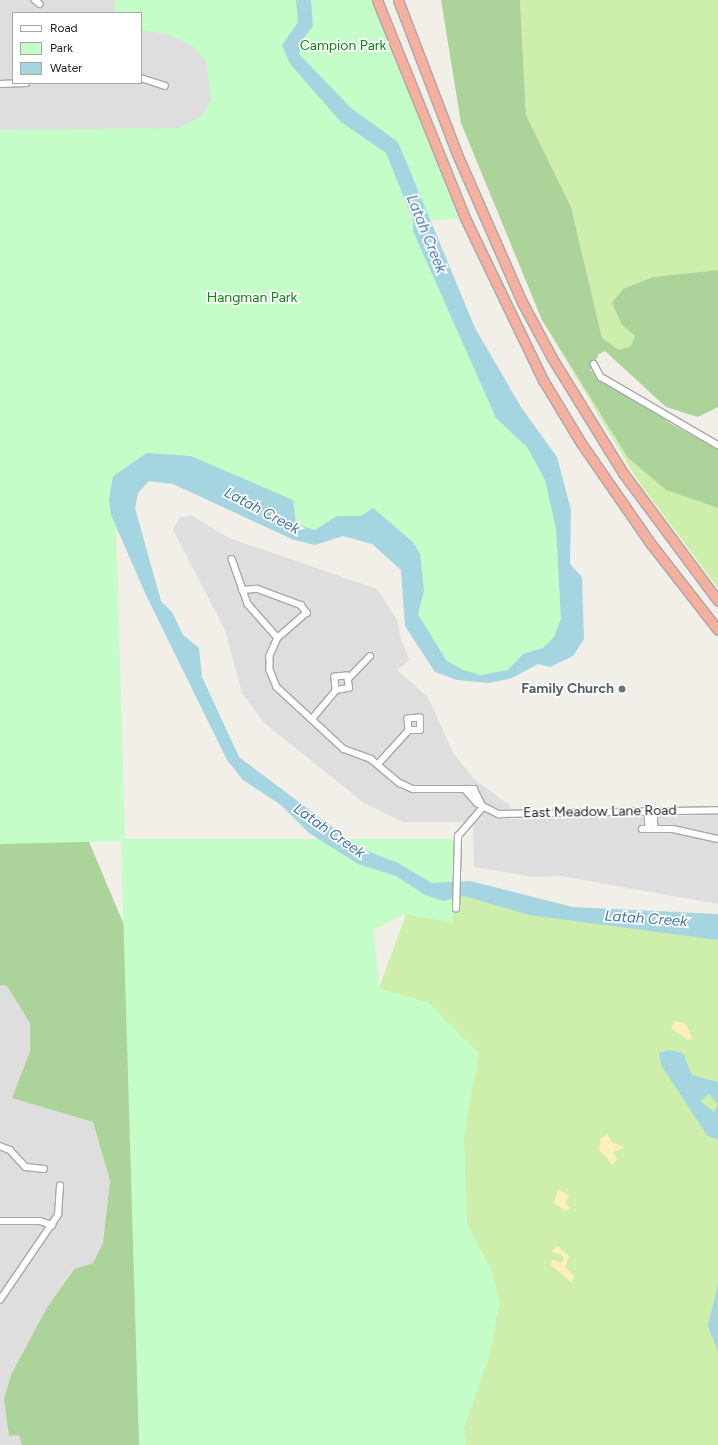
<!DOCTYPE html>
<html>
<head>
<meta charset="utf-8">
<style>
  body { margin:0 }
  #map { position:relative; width:718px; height:1445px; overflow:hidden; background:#f2eee8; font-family:Figtree,sans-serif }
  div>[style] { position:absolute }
  .residential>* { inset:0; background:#dfdede }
  .grass>* { inset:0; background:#ceeeab }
  .forest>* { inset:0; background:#acd49a }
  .sand>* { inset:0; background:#ffefb9 }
  .park>* { inset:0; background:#c4fdc7 }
  .water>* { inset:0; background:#a6d5e2 }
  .roads { filter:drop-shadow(1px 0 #a8a8a8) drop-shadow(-1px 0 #a8a8a8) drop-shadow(0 1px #a8a8a8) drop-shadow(0 -1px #a8a8a8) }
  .minor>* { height:5.5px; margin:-2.75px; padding:0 2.75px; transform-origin:2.75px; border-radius:2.75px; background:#fff }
  .trunk>* { height:9px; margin:-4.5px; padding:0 4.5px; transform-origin:4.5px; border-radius:4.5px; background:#f6b0a0 }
  .dots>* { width:11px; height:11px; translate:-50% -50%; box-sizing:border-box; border:2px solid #fff; border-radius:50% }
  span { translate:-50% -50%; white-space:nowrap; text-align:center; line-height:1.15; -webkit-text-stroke:3.5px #fff; paint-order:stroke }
  .park-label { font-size:14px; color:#058a0e }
  .worship-label { font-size:14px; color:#5b616d; font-weight:700 }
  .right { translate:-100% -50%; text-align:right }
  .street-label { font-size:14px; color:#212121 }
  .water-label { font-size:15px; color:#4176a7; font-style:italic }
  .legend { position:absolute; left:12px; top:12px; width:130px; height:72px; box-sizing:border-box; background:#fff; border:1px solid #a6a6a6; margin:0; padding:5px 7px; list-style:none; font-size:12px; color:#212121 }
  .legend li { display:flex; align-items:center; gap:8px; height:20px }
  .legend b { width:20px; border:1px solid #a6a6a6 }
</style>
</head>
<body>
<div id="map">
  <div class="residential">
    <div style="clip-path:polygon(0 0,115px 0,116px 13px,13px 13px,13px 83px,141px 83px,141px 30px,170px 34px,193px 46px,207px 61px,211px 100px,203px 117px,178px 129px,0 131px)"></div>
    <div style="clip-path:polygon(191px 515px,229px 538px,377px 589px,397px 620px,401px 640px,410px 660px,397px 670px,428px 697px,453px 753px,474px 779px,509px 805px,511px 819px,718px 815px,718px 904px,561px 876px,532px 877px,474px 867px,473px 822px,403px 822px,364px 803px,264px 723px,242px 693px,225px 630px,173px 530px,179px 518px)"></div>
    <div style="clip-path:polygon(0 985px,7px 986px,30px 1022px,30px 1051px,12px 1098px,93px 1122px,110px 1181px,103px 1243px,93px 1263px,73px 1269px,48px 1306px,19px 1434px,22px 1445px,0 1445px)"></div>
  </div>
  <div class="grass">
    <div style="clip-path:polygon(520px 0,718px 0,718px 270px,653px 277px,622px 325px,635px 336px,631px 346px,619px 350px,602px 338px,571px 207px,526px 115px)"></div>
    <div style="clip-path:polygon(542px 320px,628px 458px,666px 490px,718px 508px,718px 588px,638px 481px)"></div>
    <div style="clip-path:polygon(452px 887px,528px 905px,718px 925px,718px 1445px,466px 1445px,379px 988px,406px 914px,454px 906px)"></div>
  </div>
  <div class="forest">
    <div style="clip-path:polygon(441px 0,520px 0,526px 115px,571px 207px,602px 338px,619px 350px,631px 346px,635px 336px,622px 325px,612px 303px,623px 289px,653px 277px,718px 270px,718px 407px,698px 417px,666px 407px,605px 351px,599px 354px,590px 370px,673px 425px,718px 449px,718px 508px,666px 490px,628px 458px,542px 320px,461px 123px)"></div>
    <div style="clip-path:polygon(0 834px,87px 837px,343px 1445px,22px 1445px,19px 1435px,9px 1436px,4px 1399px,11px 1375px,48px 1306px,74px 1269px,93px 1263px,103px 1243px,110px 1181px,93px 1122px,12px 1098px,30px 1051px,30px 1023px,7px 986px,0 985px)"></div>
  </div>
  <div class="sand">
    <div style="clip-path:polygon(675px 1021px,686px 1024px,692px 1038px,688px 1040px,671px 1028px)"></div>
    <div style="clip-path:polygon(608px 1135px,612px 1142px,625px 1148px,613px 1152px,617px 1159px,613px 1165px,599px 1150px,601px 1138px)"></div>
    <div style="clip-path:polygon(558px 1189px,569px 1196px,565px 1203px,570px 1208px,566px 1211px,554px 1203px)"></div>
    <div style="clip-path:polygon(557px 1246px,569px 1256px,565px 1267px,574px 1276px,571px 1282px,551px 1265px,552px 1259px,561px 1263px,564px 1259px,561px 1254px,551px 1252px)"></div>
  </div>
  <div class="park">
    <div style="clip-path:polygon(114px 0,372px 0,459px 219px,420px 221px,467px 333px,534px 441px,561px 511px,563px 642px,510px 674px,486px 679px,459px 675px,411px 619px,414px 586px,380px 530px,316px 538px,149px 466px,116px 524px,125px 839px,453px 839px,453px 923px,406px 914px,374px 929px,379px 988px,429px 1003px,479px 1053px,464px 1136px,467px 1223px,490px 1268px,500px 1301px,489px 1357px,464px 1428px,466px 1445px,139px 1445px,121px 841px,0 844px,0 130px,178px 128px,202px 116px,211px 100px,206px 61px,193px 47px,170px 35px,141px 30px,141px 13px,115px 13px)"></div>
  </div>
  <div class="water">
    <div style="clip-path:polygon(296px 0,311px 0,313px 26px,303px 39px,299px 54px,351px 108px,398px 142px,475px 328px,521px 407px,557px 457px,571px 510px,570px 564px,582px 577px,584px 639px,573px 656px,550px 667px,538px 664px,512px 678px,489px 683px,457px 680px,435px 672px,405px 626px,401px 570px,372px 544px,343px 536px,315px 545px,294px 540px,173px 484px,149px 481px,138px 493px,135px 508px,161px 601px,172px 612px,183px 635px,199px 648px,202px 677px,239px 757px,360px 848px,398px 863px,432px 883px,470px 881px,573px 907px,718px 914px,718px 940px,529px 915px,464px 896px,443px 901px,425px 895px,396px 876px,358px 864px,309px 833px,281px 805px,243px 780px,227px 760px,146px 595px,111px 515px,109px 499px,113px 476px,147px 453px,191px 456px,293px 500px,296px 524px,315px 530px,337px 516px,361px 516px,373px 508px,413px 542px,420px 554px,424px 591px,418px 614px,446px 660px,463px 670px,481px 675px,508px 670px,523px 654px,543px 648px,554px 637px,561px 619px,556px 529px,545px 480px,527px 447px,496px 418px,413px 231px,413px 220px,386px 153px,341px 122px,290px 64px,282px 45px,298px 22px)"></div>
    <div style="clip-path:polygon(evenodd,669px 1050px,683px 1053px,692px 1075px,718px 1082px,718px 1140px,707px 1135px,661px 1065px,659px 1053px,669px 1050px,709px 1094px,718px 1104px,714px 1112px,700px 1101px,709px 1094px)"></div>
    <div style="clip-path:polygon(718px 1284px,718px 1352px,708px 1326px)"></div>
  </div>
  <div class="roads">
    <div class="minor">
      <div style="left:35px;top:0;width:6px;rotate:39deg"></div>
      <div style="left:141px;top:78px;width:25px;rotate:18deg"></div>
      <div style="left:0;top:84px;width:26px;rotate:-2deg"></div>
      <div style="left:594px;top:364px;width:15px;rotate:62deg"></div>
      <div style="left:601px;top:377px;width:135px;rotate:30.2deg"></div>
      <div style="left:232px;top:559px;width:48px;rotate:70.4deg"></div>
      <div style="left:248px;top:604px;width:45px;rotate:48.6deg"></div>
      <div style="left:242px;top:590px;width:16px;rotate:-4deg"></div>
      <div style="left:258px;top:589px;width:46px;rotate:20.4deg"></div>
      <div style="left:301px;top:605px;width:10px;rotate:53deg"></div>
      <div style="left:307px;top:613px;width:38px;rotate:139deg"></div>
      <div style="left:278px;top:638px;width:20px;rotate:114deg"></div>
      <div style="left:270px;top:656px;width:14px;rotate:90deg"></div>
      <div style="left:270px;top:670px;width:18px;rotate:68deg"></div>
      <div style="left:277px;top:687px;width:91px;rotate:42.8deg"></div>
      <div style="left:344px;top:749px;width:29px;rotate:20deg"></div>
      <div style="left:371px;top:759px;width:38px;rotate:40deg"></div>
      <div style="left:400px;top:783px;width:14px;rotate:25deg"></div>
      <div style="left:413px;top:789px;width:61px"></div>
      <div style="left:474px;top:789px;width:20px;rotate:63deg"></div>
      <div style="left:349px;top:678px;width:30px;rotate:-46deg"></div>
      <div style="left:312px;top:719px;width:38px;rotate:-50deg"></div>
      <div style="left:336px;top:690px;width:13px;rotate:-9deg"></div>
      <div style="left:349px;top:688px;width:12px;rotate:-99deg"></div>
      <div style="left:347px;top:676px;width:12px;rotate:175deg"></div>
      <div style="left:335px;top:677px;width:13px;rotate:86deg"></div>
      <div style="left:378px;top:764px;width:46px;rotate:-47.6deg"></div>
      <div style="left:409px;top:730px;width:11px"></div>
      <div style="left:420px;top:730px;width:12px;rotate:-90deg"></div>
      <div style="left:420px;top:718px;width:12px;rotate:175deg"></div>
      <div style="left:408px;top:719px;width:11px;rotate:85deg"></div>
      <div style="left:465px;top:789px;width:18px;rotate:49deg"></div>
      <div style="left:477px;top:803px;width:25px;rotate:27deg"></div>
      <div style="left:499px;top:814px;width:219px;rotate:-1deg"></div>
      <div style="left:648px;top:811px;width:18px;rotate:87deg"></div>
      <div style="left:654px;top:811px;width:17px;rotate:87deg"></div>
      <div style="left:642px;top:829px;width:31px"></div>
      <div style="left:673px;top:829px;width:46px;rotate:12.5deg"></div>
      <div style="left:456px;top:909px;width:73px;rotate:-88.4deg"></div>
      <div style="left:458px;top:836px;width:38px;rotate:-49deg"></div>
      <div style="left:0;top:1146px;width:11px;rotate:22deg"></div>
      <div style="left:10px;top:1150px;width:23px;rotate:47deg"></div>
      <div style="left:26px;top:1167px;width:18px;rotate:6deg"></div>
      <div style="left:0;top:1221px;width:40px"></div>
      <div style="left:40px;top:1221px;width:13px;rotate:18deg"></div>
      <div style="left:0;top:1300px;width:103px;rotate:-55.7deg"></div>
      <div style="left:58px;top:1215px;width:29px;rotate:-86deg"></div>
    </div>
    <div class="trunk">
      <div style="left:377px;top:0;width:235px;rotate:68deg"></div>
      <div style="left:465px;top:218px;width:180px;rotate:64.3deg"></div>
      <div style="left:543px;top:380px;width:74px;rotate:58.9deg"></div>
      <div style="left:581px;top:443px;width:123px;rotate:55.3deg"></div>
      <div style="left:651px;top:544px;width:109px;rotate:52.1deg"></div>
      <div style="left:398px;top:0;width:165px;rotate:69deg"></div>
      <div style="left:457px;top:154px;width:162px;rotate:66.3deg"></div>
      <div style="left:522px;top:302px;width:64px;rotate:61.8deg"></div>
      <div style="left:552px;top:358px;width:135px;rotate:58.3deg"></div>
      <div style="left:623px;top:473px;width:159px;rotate:53.4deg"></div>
    </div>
  </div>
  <div class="dots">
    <div style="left:622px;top:689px;background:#6b7280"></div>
  </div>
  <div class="park-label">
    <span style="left:343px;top:46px">Campion Park</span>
    <span style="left:252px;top:298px">Hangman Park</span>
  </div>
  <div class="worship-label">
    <span class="right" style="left:614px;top:689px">Family Church</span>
  </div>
  <div class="street-label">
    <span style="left:600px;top:812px;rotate:-1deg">East Meadow Lane Road</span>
  </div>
  <div class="water-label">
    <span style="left:426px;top:234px;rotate:68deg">Latah Creek</span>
    <span style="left:262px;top:511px;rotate:28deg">Latah Creek</span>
    <span style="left:329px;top:831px;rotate:35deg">Latah Creek</span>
    <span style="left:646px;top:919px;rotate:4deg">Latah Creek</span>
  </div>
  <ul class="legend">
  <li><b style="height:5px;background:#fff"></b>Road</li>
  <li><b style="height:11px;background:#c4fdc7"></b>Park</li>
  <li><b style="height:11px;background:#a6d5e2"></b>Water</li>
  </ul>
</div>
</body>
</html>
